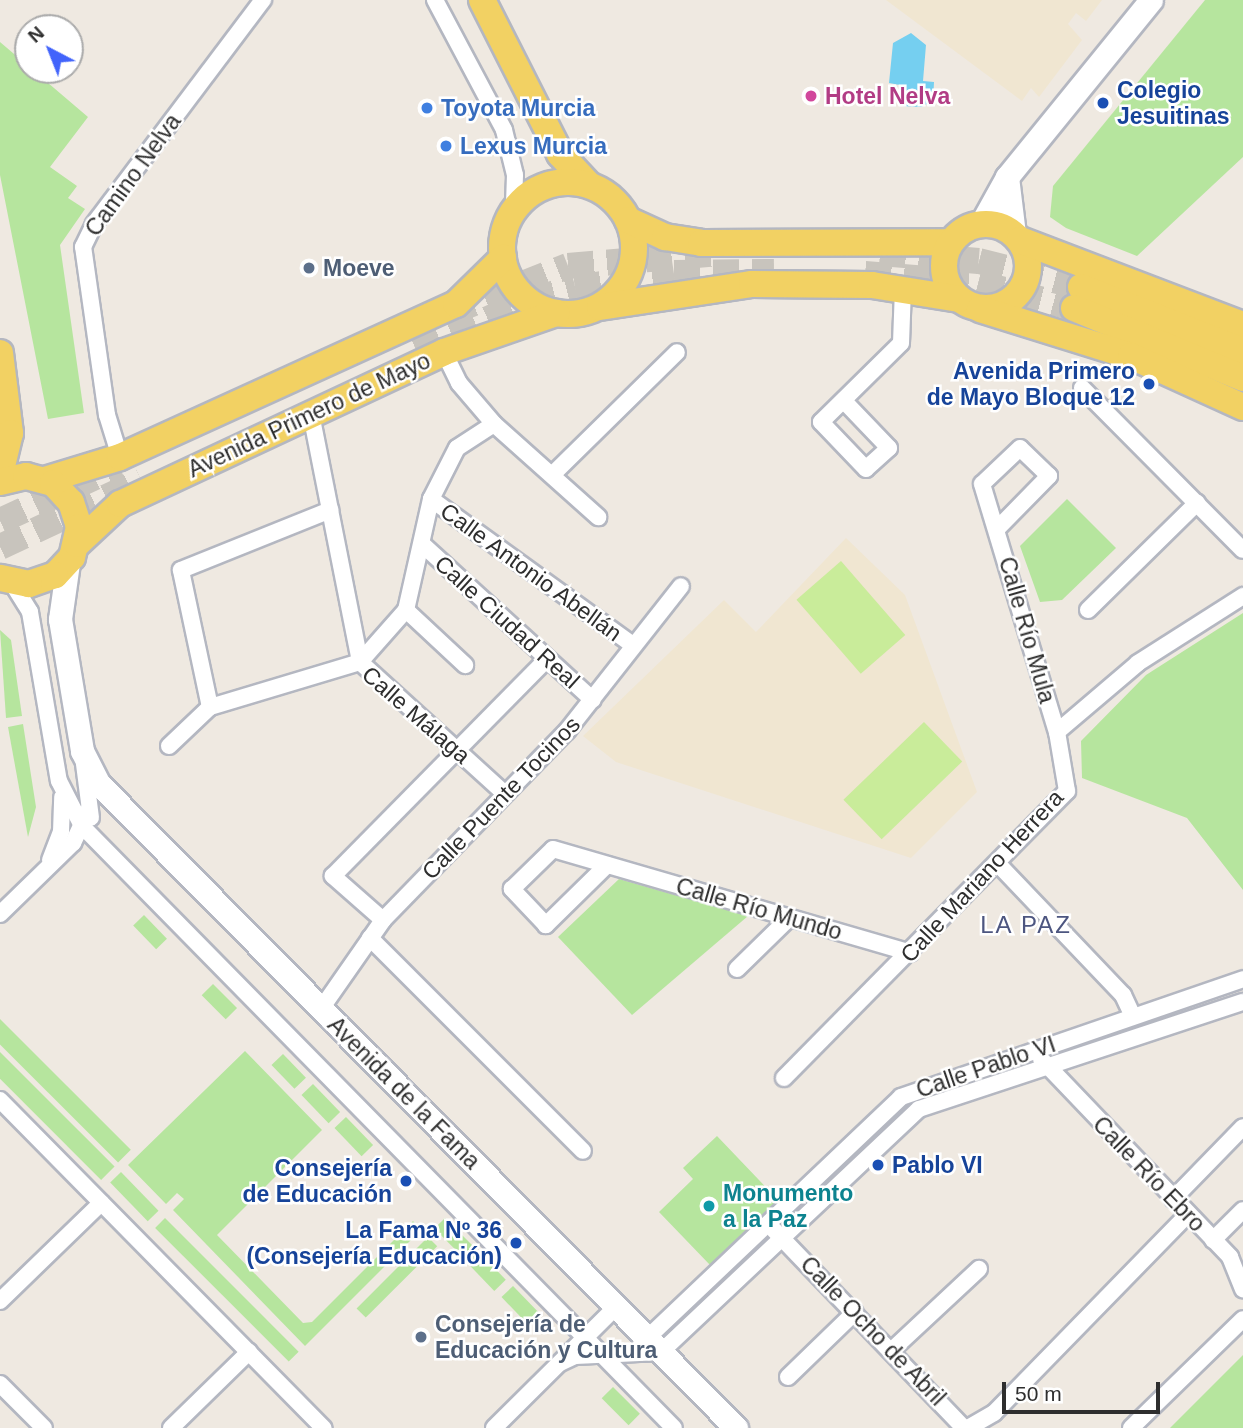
<!DOCTYPE html>
<html>
<head>
<meta charset="utf-8">
<style>
  body { margin:0 }
  #map { position:relative; width:1243px; height:1428px; overflow:hidden; background:#efe9e1; font-family:Arial,sans-serif }
  div>[style] { position:absolute }
  .education>* { inset:0; background:#f0e6d1 }
  .green>* { inset:0; background:#b6e59e; transform-origin:0 0 }
  .pitch>* { inset:0; background:#c9ec9a; transform-origin:0 0 }
  .water>* { inset:0; background:#75cff0 }
  .primary-tunnel>* { height:26px; margin-top:-13px; transform-origin:0; background:repeating-linear-gradient(90deg,#c8c4bd 0 26px,transparent 0 39px) }
  .roads { filter:drop-shadow(2px 0 #b4b7c1) drop-shadow(-2px 0 #b4b7c1) drop-shadow(0 2px #b4b7c1) drop-shadow(0 -2px #b4b7c1) }
  .street>* { height:16px; margin:-8px; padding:0 8px; transform-origin:8px; border-radius:8px; background:#fff }
  .secondary>* { height:23px; margin:-11.5px; padding:0 11.5px; transform-origin:11.5px; border-radius:11.5px; background:#fff }
  .primary>* { height:26px; margin:-13px; padding:0 13px; transform-origin:13px; border-radius:13px; background:#f2d163 }
  .primary>.ring { margin:-13px; padding:0; box-sizing:content-box; background:none; border:26px solid #f2d163; border-radius:50% }
  .dots>* { width:19px; height:19px; translate:-50% -50%; box-sizing:border-box; border:4px solid #fff; border-radius:50% }
  span { translate:-50% -50%; white-space:nowrap; text-align:center; line-height:1.15; -webkit-text-stroke:5px #fff; paint-order:stroke }
  .transit-label { font-size:23px; color:#164399; font-weight:700 }
  .left { translate:0 -50%; text-align:left }
  .right { translate:-100% -50%; text-align:right }
  .hotel-label { font-size:23px; color:#b23c85; font-weight:700 }
  .shop-label { font-size:23px; color:#366cbe; font-weight:700 }
  .street-label { font-size:23px; color:#2e2e2e }
  .service-label { font-size:23px; color:#4e5e75; font-weight:700 }
  .culture-label { font-size:23px; color:#0d838f; font-weight:700 }
  .neighbourhood-label { font-size:24px; color:#4d5680; letter-spacing:2px }
  .north { position:absolute; left:14px; top:14px; width:70px; height:70px; box-sizing:border-box; background:#fff; border:2px solid #ababab; border-radius:50%; rotate:318deg; font-size:19px; font-weight:700; line-height:28px; text-align:center; color:#2e2e2e }
  .north::after { content:''; display:block; margin:auto; width:24px; height:32px; background:#4264fb; clip-path:polygon(50% 0,100% 100%,50% 72%,0 100%) }
  .scale { position:absolute; left:1002px; top:1382px; width:158px; height:32px; box-sizing:border-box; border:4px solid #2e2e2e; border-top:0; padding-left:9px; font-size:21px; line-height:24px; white-space:nowrap; color:#2e2e2e; -webkit-text-stroke:5px #fff; paint-order:stroke }
</style>
</head>
<body>
<div id="map">
  <div class="education">
    <div style="clip-path:polygon(886px 0,1102px 0,1086px 21px,1076px 13px,1068px 24px,1082px 40px,1039px 97px,1031px 88px,1022px 101px)"></div>
    <div style="clip-path:polygon(846px 538px,905px 595px,977px 792px,911px 858px,616px 762px,583px 736px,724px 600px,756px 632px)"></div>
  </div>
  <div class="green">
    <div style="clip-path:polygon(1205px 0,1243px 0,1243px 157px,1137px 256px,1066px 228px,1050px 217px,1053px 186px)"></div>
    <div style="clip-path:polygon(0 42px,88px 117px,50px 167px,77px 186px,68px 198px,85px 209px,60px 245px,84px 413px,48px 419px,0 175px)"></div>
    <div style="clip-path:polygon(1067px 499px,1116px 548px,1062px 600px,1040px 602px,1020px 546px)"></div>
    <div style="clip-path:polygon(1243px 613px,1243px 890px,1187px 818px,1082px 778px,1081px 741px,1146px 675px)"></div>
    <div style="clip-path:polygon(0 630px,11px 640px,22px 716px,6px 718px)"></div>
    <div style="clip-path:polygon(23px 724px,36px 807px,28px 837px,8px 727px)"></div>
    <div style="clip-path:polygon(619px 879px,748px 916px,632px 1015px,558px 937px)"></div>
    <div style="left:144px;top:915px;width:33px;height:15px;rotate:46deg"></div>
    <div style="left:213px;top:984px;width:34px;height:16px;rotate:45deg"></div>
    <div style="left:0;top:1019px;width:185px;height:18px;rotate:45deg"></div>
    <div style="clip-path:polygon(245px 1051px,322px 1130px,217px 1235px,303px 1323px,312px 1322px,413px 1221px,421px 1230px,305px 1346px,173px 1210px,184px 1199px,177px 1193px,166px 1204px,128px 1165px)"></div>
    <div style="left:0;top:1052px;width:162px;height:19px;rotate:45deg"></div>
    <div style="left:283px;top:1054px;width:33px;height:16px;rotate:46deg"></div>
    <div style="left:313px;top:1084px;width:39px;height:16px;rotate:46deg"></div>
    <div style="left:346px;top:1117px;width:39px;height:16px;rotate:46deg"></div>
    <div style="clip-path:polygon(717px 1136px,778px 1200px,710px 1265px,659px 1212px,693px 1179px,683px 1168px)"></div>
    <div style="left:121px;top:1172px;width:54px;height:15px;rotate:46deg"></div>
    <div style="left:165px;top:1218px;width:189px;height:14px;rotate:45deg"></div>
    <div style="left:445px;top:1218px;width:40px;height:15px;rotate:45deg"></div>
    <div style="left:428px;top:1237px;width:13px;height:101px;rotate:45deg"></div>
    <div style="left:478px;top:1251px;width:40px;height:16px;rotate:46deg"></div>
    <div style="left:513px;top:1286px;width:37px;height:16px;rotate:46deg"></div>
    <div style="clip-path:polygon(1243px 1355px,1243px 1428px,1170px 1428px)"></div>
    <div style="left:613px;top:1387px;width:38px;height:16px;rotate:45deg"></div>
  </div>
  <div class="pitch">
    <div style="left:841px;top:561px;width:98px;height:59px;rotate:49deg"></div>
    <div style="left:924px;top:722px;width:55px;height:112px;rotate:46deg"></div>
  </div>
  <div class="water">
    <div style="clip-path:polygon(911px 33px,926px 45px,923px 81px,934px 82px,933px 101px,921px 107px,902px 106px,905px 86px,889px 83px,893px 43px)"></div>
  </div>
  <div class="primary-tunnel">
    <div style="left:880px;top:253px;width:99px;rotate:4.6deg"></div>
    <div style="left:979px;top:261px;width:105px;rotate:14.3deg"></div>
    <div style="left:865px;top:274px;width:113px;rotate:4.6deg"></div>
    <div style="left:978px;top:283px;width:99px;rotate:14.6deg"></div>
    <div style="left:449px;top:313px;width:128px;rotate:-21.6deg"></div>
    <div style="left:568px;top:266px;width:152px;rotate:-4.9deg"></div>
    <div style="left:417px;top:352px;width:123px;rotate:-24.9deg"></div>
    <div style="left:529px;top:300px;width:48px;rotate:-14.6deg"></div>
    <div style="left:575px;top:288px;width:100px;rotate:-8.6deg"></div>
    <div style="left:674px;top:273px;width:100px;rotate:-0.6deg"></div>
    <div style="left:0;top:521px;width:131px;rotate:-24.8deg"></div>
    <div style="left:0;top:547px;width:156px;rotate:-25.1deg"></div>
  </div>
  <div class="roads">
    <div class="street">
      <div style="left:435px;top:0;width:147px;rotate:62deg"></div>
      <div style="left:504px;top:130px;width:46px;rotate:76.3deg"></div>
      <div style="left:515px;top:175px;width:35px;rotate:92deg"></div>
      <div style="left:1082px;top:388px;width:228px;rotate:45.2deg"></div>
      <div style="left:844px;top:401px;width:65px;rotate:46.2deg"></div>
      <div style="left:889px;top:448px;width:31px;rotate:138deg"></div>
      <div style="left:866px;top:469px;width:65px;rotate:-133.8deg"></div>
      <div style="left:821px;top:422px;width:112px;rotate:-44.6deg"></div>
      <div style="left:901px;top:343px;width:55px;rotate:-87.9deg"></div>
      <div style="left:311px;top:414px;width:253px;rotate:78.8deg"></div>
      <div style="left:494px;top:424px;width:140px;rotate:41.8deg"></div>
      <div style="left:120px;top:457px;width:44px;rotate:-107.2deg"></div>
      <div style="left:107px;top:415px;width:170px;rotate:-98.1deg"></div>
      <div style="left:83px;top:247px;width:25px;rotate:-64deg"></div>
      <div style="left:94px;top:224px;width:281px;rotate:-53deg"></div>
      <div style="left:552px;top:475px;width:175px;rotate:-44.5deg"></div>
      <div style="left:431px;top:499px;width:247px;rotate:35.9deg"></div>
      <div style="left:998px;top:528px;width:73px;rotate:-45.6deg"></div>
      <div style="left:1049px;top:476px;width:40px;rotate:-136deg"></div>
      <div style="left:1020px;top:448px;width:52px;rotate:136.5deg"></div>
      <div style="left:982px;top:484px;width:259px;rotate:73.2deg"></div>
      <div style="left:422px;top:544px;width:231px;rotate:42.4deg"></div>
      <div style="left:12px;top:583px;width:34px;rotate:58deg"></div>
      <div style="left:30px;top:612px;width:171px;rotate:80.3deg"></div>
      <div style="left:59px;top:781px;width:51px;rotate:62.9deg"></div>
      <div style="left:82px;top:826px;width:844px;rotate:45.48deg"></div>
      <div style="left:406px;top:610px;width:81px;rotate:43deg"></div>
      <div style="left:1088px;top:610px;width:153px;rotate:-44.5deg"></div>
      <div style="left:360px;top:662px;width:69px;rotate:-48.5deg"></div>
      <div style="left:406px;top:610px;width:114px;rotate:-77.3deg"></div>
      <div style="left:431px;top:499px;width:57px;rotate:-63deg"></div>
      <div style="left:457px;top:448px;width:44px;rotate:-33deg"></div>
      <div style="left:494px;top:424px;width:54px;rotate:-130.5deg"></div>
      <div style="left:459px;top:383px;width:34px;rotate:-116deg"></div>
      <div style="left:360px;top:662px;width:196px;rotate:42.3deg"></div>
      <div style="left:210px;top:707px;width:140px;rotate:-102deg"></div>
      <div style="left:181px;top:570px;width:161px;rotate:-21.9deg"></div>
      <div style="left:169px;top:746px;width:57px;rotate:-43.6deg"></div>
      <div style="left:210px;top:707px;width:157px;rotate:-16.7deg"></div>
      <div style="left:84px;top:764px;width:54px;rotate:82.6deg"></div>
      <div style="left:50px;top:860px;width:30px;rotate:-69deg"></div>
      <div style="left:61px;top:832px;width:35px;rotate:-88deg"></div>
      <div style="left:607px;top:865px;width:86px;rotate:135.5deg"></div>
      <div style="left:546px;top:925px;width:50px;rotate:-133.4deg"></div>
      <div style="left:512px;top:889px;width:57px;rotate:-44.3deg"></div>
      <div style="left:553px;top:849px;width:372px;rotate:16.2deg"></div>
      <div style="left:999px;top:865px;width:180px;rotate:46.4deg"></div>
      <div style="left:1123px;top:995px;width:23px;rotate:65deg"></div>
      <div style="left:0;top:914px;width:102px;rotate:-44.2deg"></div>
      <div style="left:73px;top:843px;width:38px;rotate:-65deg"></div>
      <div style="left:383px;top:920px;width:67px;rotate:-138.7deg"></div>
      <div style="left:333px;top:876px;width:305px;rotate:-45.4deg"></div>
      <div style="left:370px;top:938px;width:301px;rotate:45deg"></div>
      <div style="left:737px;top:969px;width:73px;rotate:-44.4deg"></div>
      <div style="left:321px;top:1009px;width:108px;rotate:-55.1deg"></div>
      <div style="left:383px;top:920px;width:264px;rotate:-45.8deg"></div>
      <div style="left:567px;top:731px;width:184px;rotate:-51.8deg"></div>
      <div style="left:1041px;top:1059px;width:274px;rotate:46.3deg"></div>
      <div style="left:1230px;top:1257px;width:35px;rotate:68deg"></div>
      <div style="left:784px;top:1078px;width:403px;rotate:-45.4deg"></div>
      <div style="left:1067px;top:791px;width:60px;rotate:-99.6deg"></div>
      <div style="left:1057px;top:732px;width:106px;rotate:-40.4deg"></div>
      <div style="left:1138px;top:663px;width:125px;rotate:-32.5deg"></div>
      <div style="left:0;top:1100px;width:461px;rotate:45.4deg"></div>
      <div style="left:1173px;top:1199px;width:100px;rotate:-45.8deg"></div>
      <div style="left:774px;top:1230px;width:274px;rotate:46.2deg"></div>
      <div style="left:1213px;top:1240px;width:42px;rotate:-45deg"></div>
      <div style="left:0;top:1301px;width:141px;rotate:-44.1deg"></div>
      <div style="left:641px;top:1344px;width:359px;rotate:-43.5deg"></div>
      <div style="left:901px;top:1097px;width:362px;rotate:-19deg"></div>
      <div style="left:892px;top:1350px;width:119px;rotate:-43deg"></div>
      <div style="left:560px;top:1363px;width:17px;rotate:-25deg"></div>
      <div style="left:575px;top:1356px;width:86px;rotate:-2.7deg"></div>
      <div style="left:661px;top:1352px;width:354px;rotate:-43.3deg"></div>
      <div style="left:919px;top:1109px;width:341px;rotate:-18.3deg"></div>
      <div style="left:788px;top:1377px;width:93px;rotate:-44.1deg"></div>
      <div style="left:0;top:1384px;width:62px;rotate:45deg"></div>
      <div style="left:171px;top:1428px;width:109px;rotate:-44.3deg"></div>
      <div style="left:494px;top:1428px;width:172px;rotate:-44.8deg"></div>
      <div style="left:968px;top:1428px;width:30px;rotate:-30deg"></div>
      <div style="left:994px;top:1413px;width:278px;rotate:-45.7deg"></div>
      <div style="left:1131px;top:1428px;width:156px;rotate:-44.2deg"></div>
    </div>
    <div class="secondary">
      <div style="left:1007px;top:177px;width:57px;rotate:83deg"></div>
      <div style="left:981px;top:224px;width:54px;rotate:-61deg"></div>
      <div style="left:1007px;top:177px;width:228px;rotate:-50.9deg"></div>
      <div style="left:68px;top:563px;width:57px;rotate:98.1deg"></div>
      <div style="left:60px;top:619px;width:134px;rotate:80.5deg"></div>
      <div style="left:82px;top:751px;width:37px;rotate:63deg"></div>
      <div style="left:99px;top:784px;width:906px;rotate:45.31deg"></div>
    </div>
    <div class="primary">
      <div style="left:482px;top:0;width:173px;rotate:63.1deg"></div>
      <div style="left:560px;top:154px;width:42px;rotate:46.9deg"></div>
      <div class="ring" style="left:502px;top:182px;width:106px;height:106px"></div>
      <div style="left:628px;top:220px;width:41px;rotate:24.7deg"></div>
      <div style="left:665px;top:237px;width:36px;rotate:9deg"></div>
      <div style="left:701px;top:243px;width:250px;rotate:-0.2deg"></div>
      <div class="ring" style="left:944px;top:224px;width:58px;height:58px"></div>
      <div style="left:1020px;top:240px;width:239px;rotate:20.9deg"></div>
      <div style="left:1081px;top:287px;width:174px;rotate:21.6deg"></div>
      <div style="left:600px;top:307px;width:154px;rotate:-8.6deg"></div>
      <div style="left:752px;top:284px;width:120px;rotate:0.5deg"></div>
      <div style="left:872px;top:285px;width:88px;rotate:9.1deg"></div>
      <div style="left:1074px;top:308px;width:183px;rotate:22.5deg"></div>
      <div style="left:980px;top:309px;width:158px;rotate:17.3deg"></div>
      <div style="left:1131px;top:356px;width:123px;rotate:24.5deg"></div>
      <div style="left:0;top:353px;width:81px;rotate:82.9deg"></div>
      <div style="left:10px;top:433px;width:42px;rotate:103.7deg"></div>
      <div style="left:45px;top:480px;width:78px;rotate:-17deg"></div>
      <div style="left:120px;top:457px;width:369px;rotate:-24.5deg"></div>
      <div style="left:456px;top:304px;width:66px;rotate:-44.4deg"></div>
      <div style="left:0;top:482px;width:27px;rotate:-13deg"></div>
      <div style="left:26px;top:476px;width:28px;rotate:15deg"></div>
      <div style="left:53px;top:483px;width:26px;rotate:47deg"></div>
      <div style="left:71px;top:502px;width:26px;rotate:72deg"></div>
      <div style="left:79px;top:527px;width:31px;rotate:103deg"></div>
      <div style="left:72px;top:557px;width:25px;rotate:133deg"></div>
      <div style="left:55px;top:575px;width:28px;rotate:161deg"></div>
      <div style="left:29px;top:584px;width:30px;rotate:-168deg"></div>
      <div style="left:77px;top:544px;width:59px;rotate:-42.9deg"></div>
      <div style="left:120px;top:504px;width:358px;rotate:-25.1deg"></div>
      <div style="left:444px;top:352px;width:119px;rotate:-19.2deg"></div>
    </div>
  </div>
  <div class="dots">
    <div style="left:811px;top:96px;background:#d1479c"></div>
    <div style="left:1103px;top:103px;background:#1a4fb4"></div>
    <div style="left:427px;top:108px;background:#3f7fe0"></div>
    <div style="left:446px;top:146px;background:#3f7fe0"></div>
    <div style="left:309px;top:268px;background:#5c6f8a"></div>
    <div style="left:1149px;top:384px;background:#1a4fb4"></div>
    <div style="left:878px;top:1165px;background:#1a4fb4"></div>
    <div style="left:406px;top:1181px;background:#1a4fb4"></div>
    <div style="left:709px;top:1206px;background:#0f9aa8"></div>
    <div style="left:516px;top:1243px;background:#1a4fb4"></div>
    <div style="left:421px;top:1337px;background:#5c6f8a"></div>
  </div>
  <div class="transit-label">
    <span class="left" style="left:1117px;top:103px">Colegio<br>Jesuitinas</span>
    <span class="right" style="left:1135px;top:384px">Avenida Primero<br>de Mayo Bloque 12</span>
    <span class="left" style="left:892px;top:1165px">Pablo VI</span>
    <span class="right" style="left:392px;top:1181px">Consejería<br>de Educación</span>
    <span class="right" style="left:502px;top:1243px">La Fama Nº 36<br>(Consejería Educación)</span>
  </div>
  <div class="hotel-label">
    <span class="left" style="left:825px;top:96px">Hotel Nelva</span>
  </div>
  <div class="shop-label">
    <span class="left" style="left:441px;top:108px">Toyota Murcia</span>
    <span class="left" style="left:460px;top:146px">Lexus Murcia</span>
  </div>
  <div class="street-label">
    <span style="left:133px;top:175px;rotate:-54deg">Camino Nelva</span>
    <span style="left:309px;top:415px;rotate:-25deg">Avenida Primero de Mayo</span>
    <span style="left:531px;top:572px;rotate:36deg">Calle Antonio Abellán</span>
    <span style="left:507px;top:622px;rotate:42deg">Calle Ciudad Real</span>
    <span style="left:1027px;top:630px;rotate:74deg">Calle Río Mula</span>
    <span style="left:416px;top:715px;rotate:41deg">Calle Málaga</span>
    <span style="left:501px;top:798px;rotate:-46deg">Calle Puente Tocinos</span>
    <span style="left:982px;top:876px;rotate:-47deg">Calle Mariano Herrera</span>
    <span style="left:759px;top:909px;rotate:16deg">Calle Río Mundo</span>
    <span style="left:986px;top:1067px;rotate:-19deg">Calle Pablo VI</span>
    <span style="left:404px;top:1093px;rotate:45deg">Avenida de la Fama</span>
    <span style="left:1149px;top:1174px;rotate:46deg">Calle Río Ebro</span>
    <span style="left:873px;top:1331px;rotate:46deg">Calle Ocho de Abril</span>
  </div>
  <div class="service-label">
    <span class="left" style="left:323px;top:268px">Moeve</span>
    <span class="left" style="left:435px;top:1337px">Consejería de<br>Educación y Cultura</span>
  </div>
  <div class="culture-label">
    <span class="left" style="left:723px;top:1206px">Monumento<br>a la Paz</span>
  </div>
  <div class="neighbourhood-label">
    <span style="left:1026px;top:925px">LA PAZ</span>
  </div>
  <div class="north">N</div>
  <div class="scale">50 m</div>
</div>
</body>
</html>
